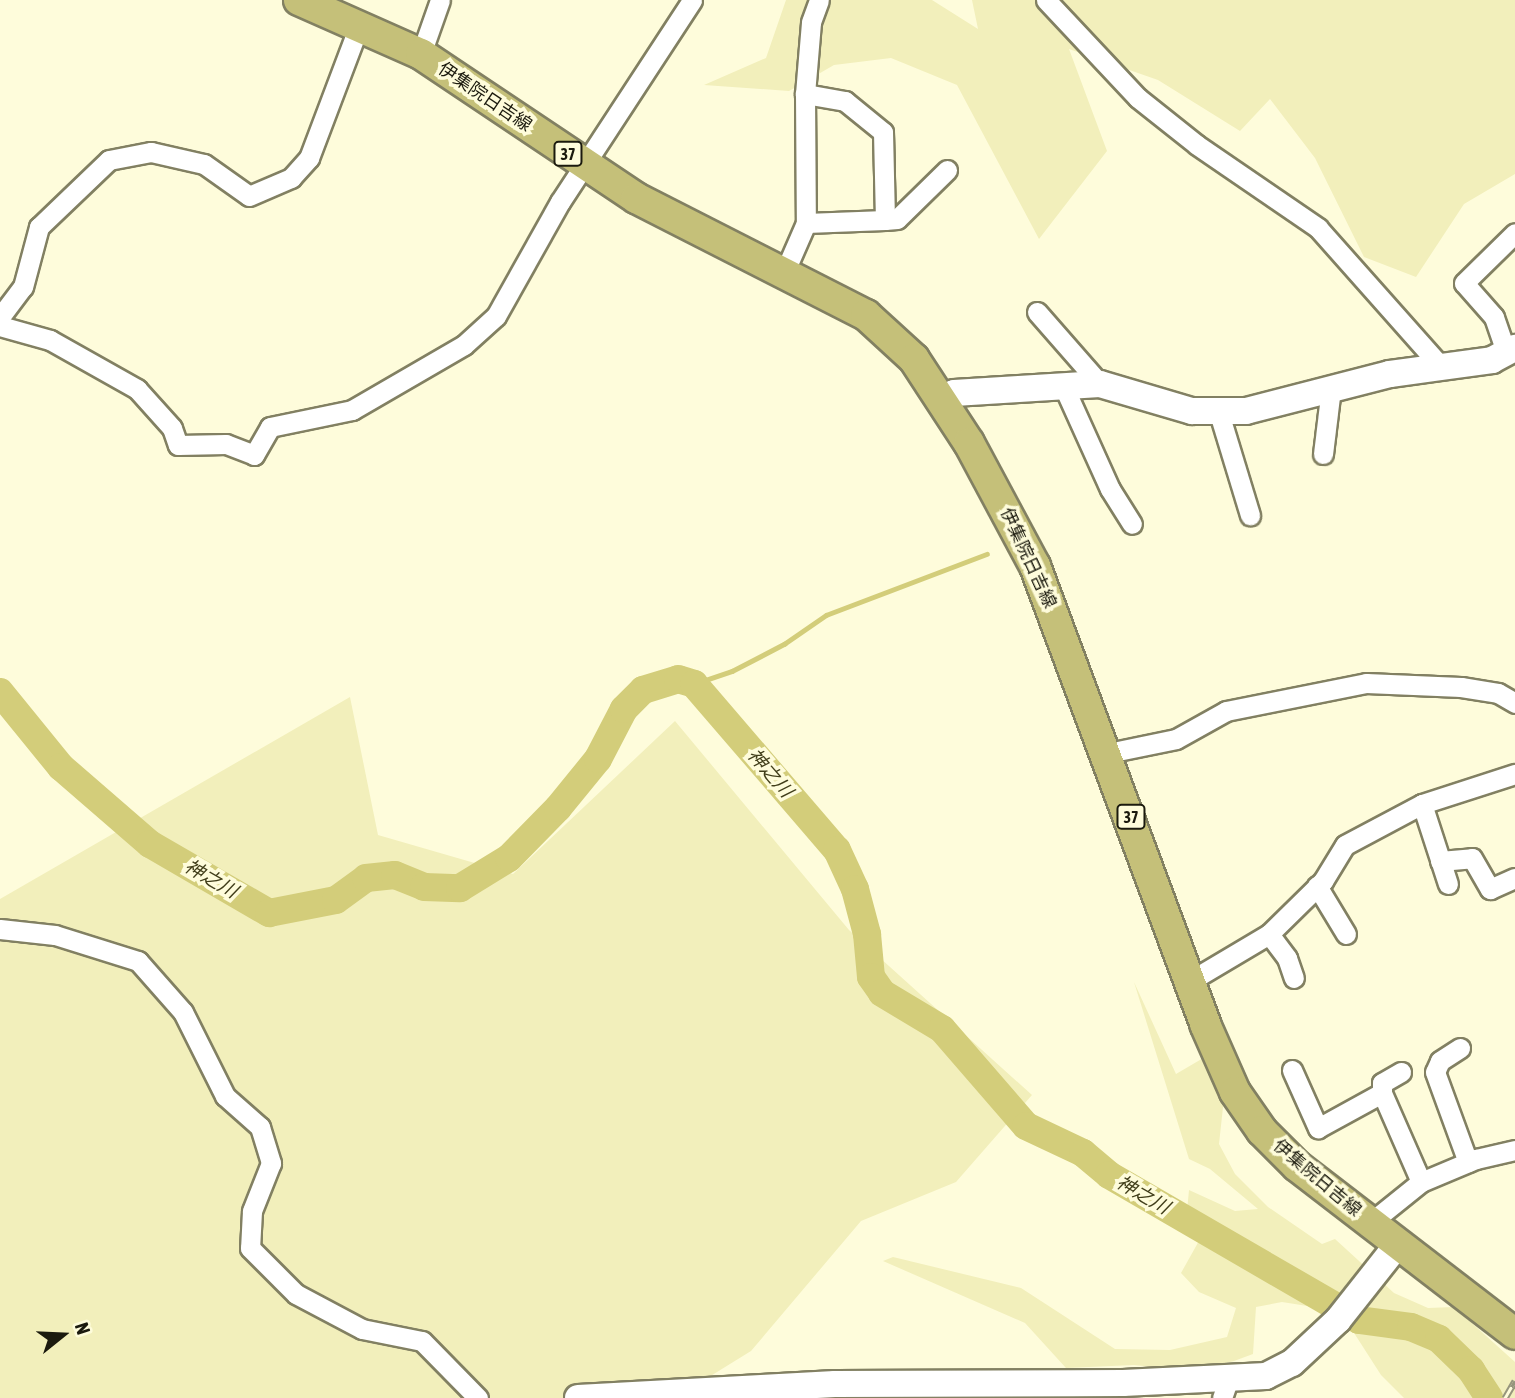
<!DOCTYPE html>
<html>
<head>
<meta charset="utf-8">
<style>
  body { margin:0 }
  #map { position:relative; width:1515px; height:1398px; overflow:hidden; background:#fefcdb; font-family:"Asap Condensed","Noto Sans JP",sans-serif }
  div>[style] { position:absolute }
  .green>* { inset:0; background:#f2efbb }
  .stream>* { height:4.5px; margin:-2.25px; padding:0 2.25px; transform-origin:2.25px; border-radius:2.25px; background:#d3cd7a }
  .river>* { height:28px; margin:-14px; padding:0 14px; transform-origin:14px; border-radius:14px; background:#d3cd7a }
  .roads { filter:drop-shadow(2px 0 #828062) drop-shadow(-2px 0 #828062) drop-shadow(0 2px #828062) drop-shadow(0 -2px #828062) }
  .street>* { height:19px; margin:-9.5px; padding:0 9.5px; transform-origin:9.5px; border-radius:9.5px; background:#fff }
  .secondary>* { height:26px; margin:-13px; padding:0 13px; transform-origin:13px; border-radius:13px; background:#fff }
  .primary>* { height:30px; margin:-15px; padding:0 15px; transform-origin:15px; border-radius:15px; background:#c5c079 }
  .rail>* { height:7px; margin-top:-3.5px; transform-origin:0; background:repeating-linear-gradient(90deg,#fefcdb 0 13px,#96957d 0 26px); box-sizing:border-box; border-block:2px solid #96957d }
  span { translate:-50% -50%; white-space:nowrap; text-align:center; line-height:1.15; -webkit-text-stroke:7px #fefcdb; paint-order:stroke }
  .shield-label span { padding:2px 5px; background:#fefcdb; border:2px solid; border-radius:5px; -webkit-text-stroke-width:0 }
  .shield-label { font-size:16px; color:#1b1a0e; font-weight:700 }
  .street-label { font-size:18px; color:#1b1a0e }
  .water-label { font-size:19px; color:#413e1a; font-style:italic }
  .north { position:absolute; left:28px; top:1300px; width:70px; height:70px; -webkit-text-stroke:5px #fefcdb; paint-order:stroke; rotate:72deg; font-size:19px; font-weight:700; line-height:28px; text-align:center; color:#1b1a0e }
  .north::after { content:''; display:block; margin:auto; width:24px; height:32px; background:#1b1a0e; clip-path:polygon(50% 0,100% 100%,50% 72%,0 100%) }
</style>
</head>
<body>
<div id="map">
  <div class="green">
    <div style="clip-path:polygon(786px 0,932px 0,978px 29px,972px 0,1515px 0,1515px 174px,1464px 204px,1416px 277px,1364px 257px,1315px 158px,1270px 99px,1240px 131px,1158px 80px,1069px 49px,1107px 151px,1039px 239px,957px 85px,891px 58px,834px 65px,789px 91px,704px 85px,766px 58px)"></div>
    <div style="clip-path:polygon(350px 697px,378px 835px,513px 874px,675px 721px,849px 930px,1032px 1095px,956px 1182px,861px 1221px,751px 1351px,675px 1398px,0 1398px,0 899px)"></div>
    <div style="clip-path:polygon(1134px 982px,1176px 1074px,1205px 1057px,1224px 1098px,1219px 1144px,1235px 1174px,1268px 1207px,1322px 1244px,1335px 1239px,1394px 1293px,1428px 1308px,1454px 1307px,1515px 1362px,1515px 1398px,1404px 1398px,1381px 1375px,1347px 1322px,1320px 1308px,1282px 1302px,1256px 1307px,1253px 1354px,1234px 1361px,1191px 1371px,1134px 1365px,1066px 1368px,1025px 1323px,883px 1261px,893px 1257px,1021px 1288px,1115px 1349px,1170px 1350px,1227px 1337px,1236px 1308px,1199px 1292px,1181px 1273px,1209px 1223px,1187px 1211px,1189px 1190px,1235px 1211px,1258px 1209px,1210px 1169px,1189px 1159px)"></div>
  </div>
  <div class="stream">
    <div style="left:694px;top:684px;width:40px;rotate:-18.9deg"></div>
    <div style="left:732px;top:671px;width:59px;rotate:-27.4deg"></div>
    <div style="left:784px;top:644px;width:51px;rotate:-34.6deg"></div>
    <div style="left:826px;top:615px;width:172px;rotate:-20.8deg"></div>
  </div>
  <div class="river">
    <div style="left:0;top:692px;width:97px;rotate:50.9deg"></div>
    <div style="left:61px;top:767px;width:118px;rotate:40.9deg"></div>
    <div style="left:150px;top:844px;width:138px;rotate:30.1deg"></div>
    <div style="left:269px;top:913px;width:68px;rotate:-11deg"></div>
    <div style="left:336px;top:900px;width:37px;rotate:-36deg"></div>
    <div style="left:366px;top:878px;width:29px;rotate:-6deg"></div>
    <div style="left:395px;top:875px;width:31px;rotate:22deg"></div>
    <div style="left:424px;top:887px;width:36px;rotate:2deg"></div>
    <div style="left:460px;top:888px;width:57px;rotate:-31.5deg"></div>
    <div style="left:509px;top:858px;width:70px;rotate:-45.6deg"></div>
    <div style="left:558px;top:808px;width:63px;rotate:-50.8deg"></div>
    <div style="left:598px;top:759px;width:56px;rotate:-62.5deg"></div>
    <div style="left:624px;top:709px;width:27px;rotate:-45deg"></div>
    <div style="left:643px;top:690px;width:37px;rotate:-17deg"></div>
    <div style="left:678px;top:679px;width:17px;rotate:17deg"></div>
    <div style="left:694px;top:684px;width:219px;rotate:49.3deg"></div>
    <div style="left:837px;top:850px;width:43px;rotate:65.2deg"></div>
    <div style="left:855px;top:889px;width:47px;rotate:75.1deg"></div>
    <div style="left:867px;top:934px;width:43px;rotate:84.7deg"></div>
    <div style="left:871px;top:977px;width:19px;rotate:55deg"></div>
    <div style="left:882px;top:993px;width:70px;rotate:31deg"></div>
    <div style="left:942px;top:1029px;width:128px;rotate:49.1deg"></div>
    <div style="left:1026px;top:1126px;width:63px;rotate:25.3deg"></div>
    <div style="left:1083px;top:1153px;width:34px;rotate:40deg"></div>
    <div style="left:1109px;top:1175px;width:289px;rotate:30.1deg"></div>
    <div style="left:1359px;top:1320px;width:52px;rotate:7.7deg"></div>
    <div style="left:1411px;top:1327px;width:30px;rotate:23deg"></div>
    <div style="left:1439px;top:1339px;width:45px;rotate:44.1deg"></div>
    <div style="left:1471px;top:1370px;width:33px;rotate:57deg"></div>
  </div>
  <div class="roads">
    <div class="street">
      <div style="left:1046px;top:0;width:134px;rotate:46.8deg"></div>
      <div style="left:1138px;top:98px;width:75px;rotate:38.5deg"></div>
      <div style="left:1197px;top:145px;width:147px;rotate:34.4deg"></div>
      <div style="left:1318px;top:228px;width:188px;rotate:48.4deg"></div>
      <div style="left:421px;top:54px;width:57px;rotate:-70.6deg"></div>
      <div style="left:805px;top:94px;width:72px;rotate:-85.2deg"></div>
      <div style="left:811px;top:22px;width:23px;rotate:-70deg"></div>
      <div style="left:885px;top:220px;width:12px;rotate:-5deg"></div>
      <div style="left:897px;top:219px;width:70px;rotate:-44.4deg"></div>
      <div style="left:785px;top:271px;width:52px;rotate:-66.4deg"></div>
      <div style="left:806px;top:223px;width:79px;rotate:-2.2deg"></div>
      <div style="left:885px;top:220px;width:88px;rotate:-91.3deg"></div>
      <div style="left:883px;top:132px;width:49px;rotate:-140.8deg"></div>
      <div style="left:845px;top:101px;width:41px;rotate:-170.1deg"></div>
      <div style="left:805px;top:94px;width:129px;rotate:89.6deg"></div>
      <div style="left:1037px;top:312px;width:96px;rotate:48.8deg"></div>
      <div style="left:0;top:317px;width:38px;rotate:-53deg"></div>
      <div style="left:23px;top:287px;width:62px;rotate:-75.1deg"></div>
      <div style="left:39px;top:227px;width:97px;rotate:-43.7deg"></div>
      <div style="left:109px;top:160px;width:43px;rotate:-10.8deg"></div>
      <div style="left:151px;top:152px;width:54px;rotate:12.8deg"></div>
      <div style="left:204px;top:164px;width:55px;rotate:35.4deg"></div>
      <div style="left:249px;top:196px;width:46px;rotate:-23.2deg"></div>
      <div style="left:291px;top:178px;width:27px;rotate:-48deg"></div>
      <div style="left:309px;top:158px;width:144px;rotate:-69.3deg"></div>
      <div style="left:0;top:326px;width:52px;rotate:15.6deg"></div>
      <div style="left:50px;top:340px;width:100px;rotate:29.4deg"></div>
      <div style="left:137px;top:389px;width:52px;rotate:48.1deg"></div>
      <div style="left:172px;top:428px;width:18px;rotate:71deg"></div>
      <div style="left:178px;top:445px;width:48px;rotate:-1.2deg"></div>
      <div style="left:226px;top:444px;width:30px;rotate:21deg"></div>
      <div style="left:254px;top:455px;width:32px;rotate:-60deg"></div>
      <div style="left:270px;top:427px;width:84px;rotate:-11.7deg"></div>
      <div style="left:352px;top:410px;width:129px;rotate:-30.1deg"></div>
      <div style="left:464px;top:345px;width:43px;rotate:-42.2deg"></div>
      <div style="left:496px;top:316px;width:131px;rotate:-60.7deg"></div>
      <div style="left:560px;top:202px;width:241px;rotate:-56.8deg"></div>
      <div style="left:1506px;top:352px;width:37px;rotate:-109deg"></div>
      <div style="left:1494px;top:317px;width:45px;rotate:-131.4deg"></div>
      <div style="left:1464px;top:283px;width:71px;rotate:-44.4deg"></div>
      <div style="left:1063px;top:385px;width:114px;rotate:65.7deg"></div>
      <div style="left:1110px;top:489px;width:41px;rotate:57.8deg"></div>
      <div style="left:1219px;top:413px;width:107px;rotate:73.1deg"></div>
      <div style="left:1323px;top:454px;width:66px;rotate:-83.1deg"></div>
      <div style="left:1108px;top:753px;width:69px;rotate:-11.6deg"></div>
      <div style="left:1176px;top:739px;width:57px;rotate:-29.2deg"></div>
      <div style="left:1226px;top:711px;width:143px;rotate:-11.3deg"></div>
      <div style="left:1366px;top:683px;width:95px;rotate:2.4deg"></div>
      <div style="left:1461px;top:687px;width:37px;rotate:9deg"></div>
      <div style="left:1498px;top:693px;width:20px;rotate:30deg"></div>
      <div style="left:1422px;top:804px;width:84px;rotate:72deg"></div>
      <div style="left:1440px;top:861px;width:32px;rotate:-5deg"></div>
      <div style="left:1472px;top:858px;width:36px;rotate:60deg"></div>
      <div style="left:1490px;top:889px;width:27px;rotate:-24deg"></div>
      <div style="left:1317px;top:886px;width:56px;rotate:58.9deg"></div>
      <div style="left:0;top:929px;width:55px;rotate:6.2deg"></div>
      <div style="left:55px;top:935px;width:87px;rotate:17.4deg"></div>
      <div style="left:138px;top:961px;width:68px;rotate:48.6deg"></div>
      <div style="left:183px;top:1012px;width:94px;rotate:63.4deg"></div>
      <div style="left:225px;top:1096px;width:47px;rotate:41.5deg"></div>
      <div style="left:260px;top:1127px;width:38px;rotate:73deg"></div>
      <div style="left:271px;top:1163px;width:52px;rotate:111.6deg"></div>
      <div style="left:252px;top:1211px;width:37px;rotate:93deg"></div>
      <div style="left:250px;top:1248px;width:65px;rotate:45deg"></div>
      <div style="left:296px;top:1294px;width:75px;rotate:27.9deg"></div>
      <div style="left:362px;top:1329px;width:61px;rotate:11.3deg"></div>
      <div style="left:422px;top:1341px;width:80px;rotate:45.5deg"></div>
      <div style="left:1269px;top:934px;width:30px;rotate:53deg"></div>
      <div style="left:1287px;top:958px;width:21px;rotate:71deg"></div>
      <div style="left:1190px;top:981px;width:92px;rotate:-30.7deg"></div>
      <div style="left:1269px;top:934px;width:76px;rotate:-44.5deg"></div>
      <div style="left:1323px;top:881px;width:42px;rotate:-58.6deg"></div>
      <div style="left:1345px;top:845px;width:87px;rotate:-28deg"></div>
      <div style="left:1422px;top:804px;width:98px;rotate:-17.9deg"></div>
      <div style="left:1460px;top:1048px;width:24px;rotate:147deg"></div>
      <div style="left:1440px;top:1061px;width:12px;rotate:114deg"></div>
      <div style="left:1435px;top:1072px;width:96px;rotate:69.9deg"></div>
      <div style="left:1292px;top:1070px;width:64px;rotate:65.9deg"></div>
      <div style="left:1318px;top:1128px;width:73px;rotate:-28.7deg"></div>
      <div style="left:1382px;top:1093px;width:97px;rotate:66.3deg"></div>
      <div style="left:1382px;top:1093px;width:10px;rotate:-90deg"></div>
      <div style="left:1382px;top:1083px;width:22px;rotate:-30deg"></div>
      <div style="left:1370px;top:1223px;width:65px;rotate:-38.8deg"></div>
      <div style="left:1421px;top:1182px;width:60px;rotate:-22.7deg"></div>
      <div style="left:1476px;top:1159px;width:40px;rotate:-13deg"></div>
      <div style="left:1222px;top:1398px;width:18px;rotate:-71deg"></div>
    </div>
    <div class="secondary">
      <div style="left:941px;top:400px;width:15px;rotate:-28deg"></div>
      <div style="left:954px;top:393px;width:146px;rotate:-3.5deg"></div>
      <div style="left:1100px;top:384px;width:96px;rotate:16.4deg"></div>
      <div style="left:1192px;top:411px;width:54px"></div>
      <div style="left:1246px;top:411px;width:149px;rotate:-14.4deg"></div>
      <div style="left:1390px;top:374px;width:103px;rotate:-7.8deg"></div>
      <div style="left:1492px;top:360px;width:26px;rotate:-28deg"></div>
      <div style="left:578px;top:1398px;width:257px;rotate:-3.1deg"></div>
      <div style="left:835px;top:1384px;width:288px;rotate:-0.2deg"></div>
      <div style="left:1123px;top:1383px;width:143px;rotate:-2.8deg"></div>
      <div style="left:1266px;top:1376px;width:29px;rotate:-27deg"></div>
      <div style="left:1292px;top:1363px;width:63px;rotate:-43.1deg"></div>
      <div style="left:1338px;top:1320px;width:97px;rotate:-51.7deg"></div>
    </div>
    <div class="primary">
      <div style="left:299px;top:0;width:133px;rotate:23.9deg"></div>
      <div style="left:421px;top:54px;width:259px;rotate:33.8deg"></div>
      <div style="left:636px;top:198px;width:258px;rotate:27deg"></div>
      <div style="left:866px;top:315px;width:65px;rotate:42.5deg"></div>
      <div style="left:914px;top:359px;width:100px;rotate:56.8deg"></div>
      <div style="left:969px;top:443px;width:140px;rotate:61.8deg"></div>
      <div style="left:1035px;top:566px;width:489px;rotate:69.6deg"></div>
      <div style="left:1205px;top:1024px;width:74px;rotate:66.2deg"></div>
      <div style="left:1235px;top:1092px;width:47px;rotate:55.3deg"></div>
      <div style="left:1262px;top:1131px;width:49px;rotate:45deg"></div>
      <div style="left:1297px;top:1166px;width:275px;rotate:37.6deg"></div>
    </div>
  </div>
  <div class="rail">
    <div style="left:1505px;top:1398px;width:20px;rotate:-60deg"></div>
  </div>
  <div class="shield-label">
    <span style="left:568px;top:154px">37</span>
    <span style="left:1131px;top:817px">37</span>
  </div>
  <div class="street-label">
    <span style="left:485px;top:97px;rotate:34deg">伊集院日吉線</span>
    <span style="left:1028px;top:558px;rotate:65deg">伊集院日吉線</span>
    <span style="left:1317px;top:1178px;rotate:40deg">伊集院日吉線</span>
  </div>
  <div class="water-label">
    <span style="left:770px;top:773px;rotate:49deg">神之川</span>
    <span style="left:211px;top:879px;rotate:30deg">神之川</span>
    <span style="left:1143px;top:1195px;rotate:30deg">神之川</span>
  </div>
  <div class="north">N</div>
</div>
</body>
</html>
